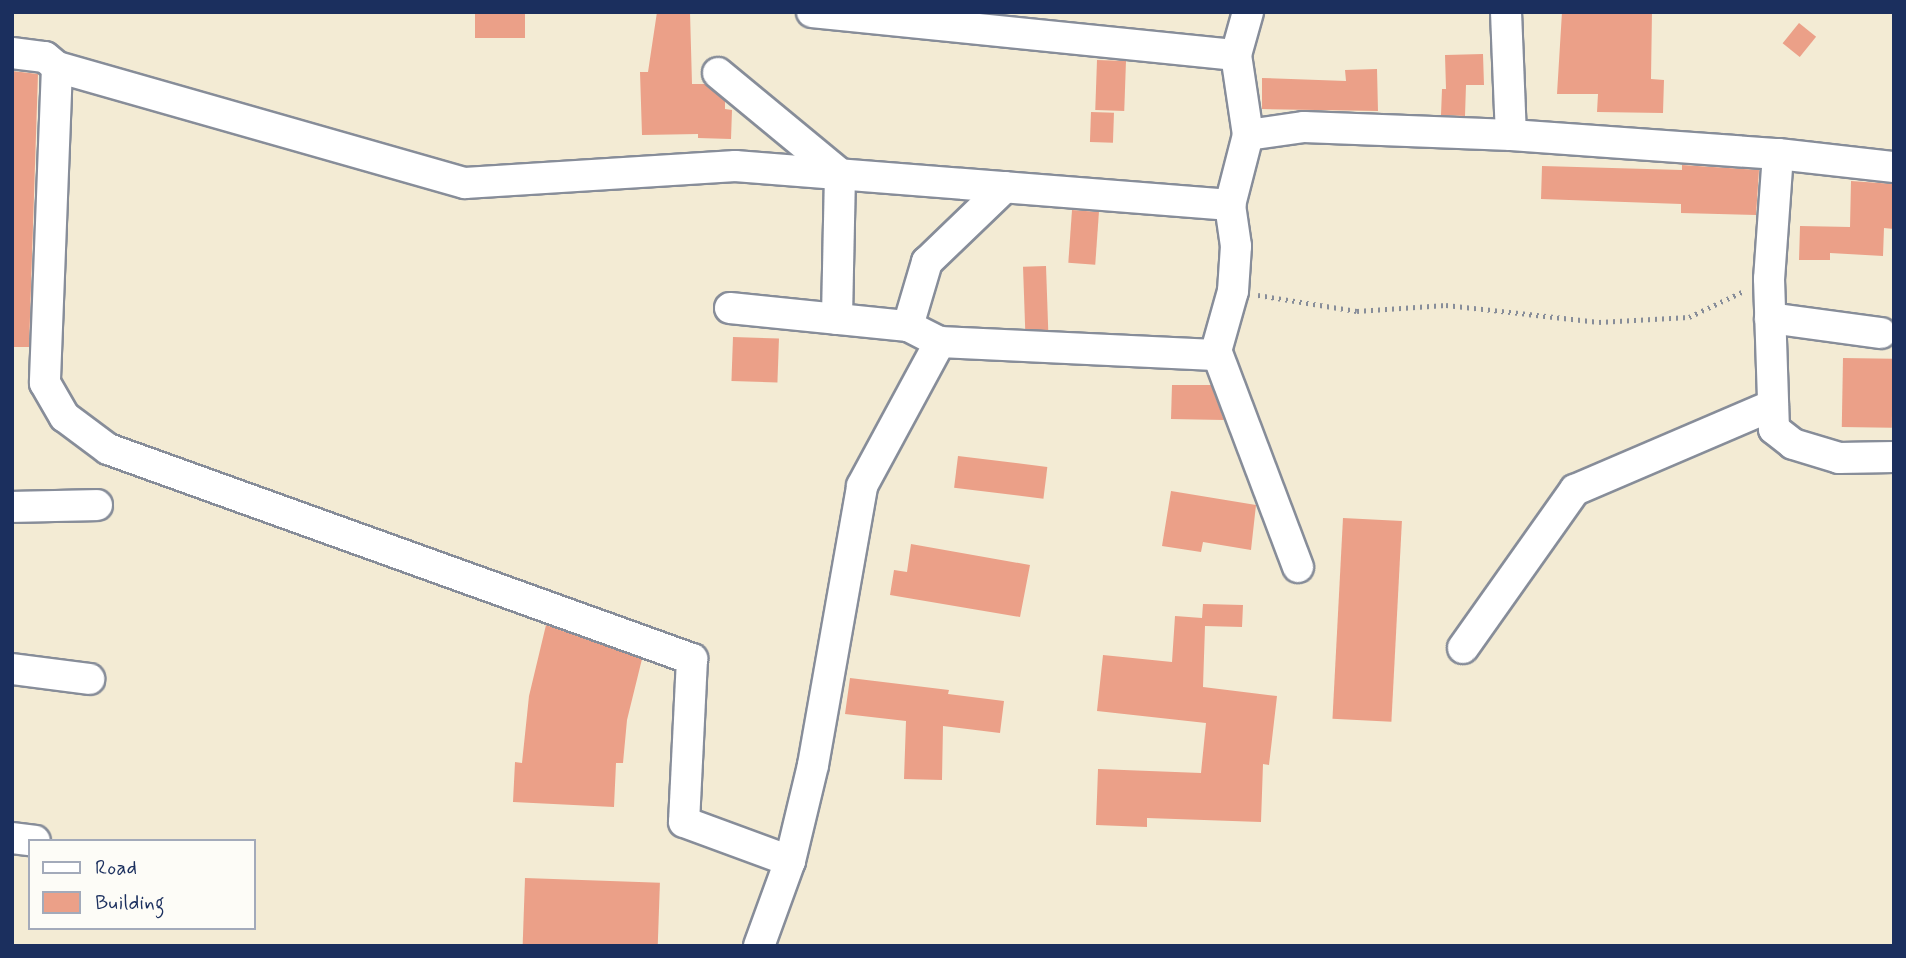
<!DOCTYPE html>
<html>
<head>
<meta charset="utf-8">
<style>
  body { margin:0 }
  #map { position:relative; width:1906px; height:958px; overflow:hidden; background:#f3ebd4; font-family:Mynerve,sans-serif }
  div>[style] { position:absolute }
  .building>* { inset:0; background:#eba088; transform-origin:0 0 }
  .path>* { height:4.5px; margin-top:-2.25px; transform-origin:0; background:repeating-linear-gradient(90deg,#878d99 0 2px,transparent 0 7px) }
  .roads { filter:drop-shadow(2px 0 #878d99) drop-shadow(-2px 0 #878d99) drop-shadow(0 2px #878d99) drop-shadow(0 -2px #878d99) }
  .street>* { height:30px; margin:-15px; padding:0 15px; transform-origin:15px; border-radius:15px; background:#fff }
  span { translate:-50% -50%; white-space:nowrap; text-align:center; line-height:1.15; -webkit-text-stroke:5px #fdfcf7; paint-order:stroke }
  .frame { position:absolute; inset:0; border:14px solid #1b2f5e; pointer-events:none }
  .legend { position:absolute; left:28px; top:839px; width:228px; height:91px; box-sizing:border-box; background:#fdfcf7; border:2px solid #a3aaba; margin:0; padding:9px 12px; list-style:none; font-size:21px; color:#1b2f5e }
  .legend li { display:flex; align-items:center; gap:14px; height:35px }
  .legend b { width:35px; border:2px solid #a3aaba }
</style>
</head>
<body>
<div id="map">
  <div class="building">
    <div style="left:475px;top:12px;width:50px;height:26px"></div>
    <div style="clip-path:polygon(657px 12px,690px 12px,692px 84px,705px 84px,725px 101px,725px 109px,732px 110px,731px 139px,698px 138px,698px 134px,642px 135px,640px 72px,648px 72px)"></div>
    <div style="clip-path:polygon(1562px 12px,1652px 12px,1651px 79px,1664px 80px,1663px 113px,1597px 112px,1598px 94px,1557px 94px)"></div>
    <div style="left:1799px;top:23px;width:22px;height:26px;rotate:39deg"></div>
    <div style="clip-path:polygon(1483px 54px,1484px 85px,1466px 85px,1465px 116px,1441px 115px,1442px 89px,1446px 89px,1445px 55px)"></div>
    <div style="left:1097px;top:60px;width:29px;height:50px;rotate:2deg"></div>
    <div style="clip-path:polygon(1377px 69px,1378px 111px,1262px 109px,1262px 78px,1346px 81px,1345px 70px)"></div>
    <div style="clip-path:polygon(12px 71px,38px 74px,29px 347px,12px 347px)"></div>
    <div style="left:1091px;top:112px;width:23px;height:30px;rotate:2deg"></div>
    <div style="clip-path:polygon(1682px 165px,1759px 170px,1756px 215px,1681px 213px,1681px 204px,1541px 199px,1542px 166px,1682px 170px)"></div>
    <div style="clip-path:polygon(1851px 181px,1894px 184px,1894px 229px,1884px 228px,1883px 256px,1830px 253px,1830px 260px,1799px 260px,1800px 226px,1850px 227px)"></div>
    <div style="left:1072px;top:210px;width:27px;height:53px;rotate:4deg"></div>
    <div style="left:1046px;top:266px;width:64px;height:23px;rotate:88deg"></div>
    <div style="left:733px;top:337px;width:46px;height:44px;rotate:2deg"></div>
    <div style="left:1843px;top:358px;width:50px;height:69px;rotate:1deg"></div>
    <div style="clip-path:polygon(1172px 385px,1211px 385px,1224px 420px,1171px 419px)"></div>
    <div style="left:958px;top:456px;width:90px;height:32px;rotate:7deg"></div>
    <div style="clip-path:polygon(1171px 491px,1256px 505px,1251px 550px,1203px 542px,1201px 552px,1162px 546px)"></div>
    <div style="left:1343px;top:518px;width:59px;height:201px;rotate:3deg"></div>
    <div style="clip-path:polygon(911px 544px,1030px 565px,1020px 617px,890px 595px,894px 570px,907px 572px)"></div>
    <div style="clip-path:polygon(1203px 604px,1243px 605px,1242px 627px,1205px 626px,1203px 687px,1277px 696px,1269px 765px,1263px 764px,1261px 822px,1147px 818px,1147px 827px,1096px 825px,1098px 769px,1201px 773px,1206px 723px,1097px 711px,1103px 655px,1172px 662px,1175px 616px,1202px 618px)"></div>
    <div style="clip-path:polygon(546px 625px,642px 659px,627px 720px,623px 763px,616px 763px,614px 807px,513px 802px,515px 762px,522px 763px,529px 696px)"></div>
    <div style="clip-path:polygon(850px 678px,949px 690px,948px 694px,1004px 701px,1000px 733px,943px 726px,942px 780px,904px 779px,906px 721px,845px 714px)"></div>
    <div style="left:525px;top:878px;width:135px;height:68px;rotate:2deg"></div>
  </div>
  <div class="path">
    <div style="left:1258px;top:295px;width:100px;rotate:9.2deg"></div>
    <div style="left:1357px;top:311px;width:89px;rotate:-3.9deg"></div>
    <div style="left:1446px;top:305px;width:154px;rotate:6.3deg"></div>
    <div style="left:1599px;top:322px;width:90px;rotate:-3.2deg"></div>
    <div style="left:1689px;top:317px;width:59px;rotate:-25.3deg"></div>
  </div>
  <div class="roads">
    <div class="street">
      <div style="left:812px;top:12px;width:426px;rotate:5.8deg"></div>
      <div style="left:1506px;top:12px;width:123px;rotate:87.7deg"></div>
      <div style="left:12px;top:53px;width:33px;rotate:7deg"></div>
      <div style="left:45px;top:57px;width:16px;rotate:40deg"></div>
      <div style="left:57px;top:67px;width:424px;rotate:15.9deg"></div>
      <div style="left:465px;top:183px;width:271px;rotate:-3.6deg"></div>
      <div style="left:735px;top:166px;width:497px;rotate:4.5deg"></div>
      <div style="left:57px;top:67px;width:316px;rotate:92.2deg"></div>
      <div style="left:45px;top:383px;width:39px;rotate:60deg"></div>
      <div style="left:65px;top:417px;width:54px;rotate:36.7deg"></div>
      <div style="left:108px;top:449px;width:621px;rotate:19.78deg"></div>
      <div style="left:692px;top:659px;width:163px;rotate:92.8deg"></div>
      <div style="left:684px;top:822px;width:113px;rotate:20.2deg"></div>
      <div style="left:718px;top:73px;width:158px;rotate:39.6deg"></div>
      <div style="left:840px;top:174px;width:145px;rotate:91.2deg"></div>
      <div style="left:1248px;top:135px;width:57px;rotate:-8.1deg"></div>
      <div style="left:1304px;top:127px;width:207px;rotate:2.2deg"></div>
      <div style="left:1511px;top:135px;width:268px;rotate:4.1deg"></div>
      <div style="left:1778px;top:154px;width:117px;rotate:6.4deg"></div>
      <div style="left:1778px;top:154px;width:125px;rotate:94.1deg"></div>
      <div style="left:1769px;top:279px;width:150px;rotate:88.1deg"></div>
      <div style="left:1774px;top:429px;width:24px;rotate:38deg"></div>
      <div style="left:1793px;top:444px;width:48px;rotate:16.9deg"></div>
      <div style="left:1839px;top:458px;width:55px;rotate:-1deg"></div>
      <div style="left:730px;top:308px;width:179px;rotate:5.8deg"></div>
      <div style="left:908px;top:326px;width:36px;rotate:27deg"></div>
      <div style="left:940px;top:342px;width:275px;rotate:2.7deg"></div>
      <div style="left:1215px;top:355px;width:66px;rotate:-74.3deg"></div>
      <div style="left:1233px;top:291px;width:45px;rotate:-86.2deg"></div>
      <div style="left:1236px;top:246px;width:41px;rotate:-98.3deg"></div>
      <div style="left:1230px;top:205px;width:72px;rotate:-75.6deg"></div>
      <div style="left:1248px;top:135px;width:81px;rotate:-98.5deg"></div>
      <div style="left:1236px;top:55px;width:45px;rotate:-74.4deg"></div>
      <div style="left:1770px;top:318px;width:112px;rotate:7.7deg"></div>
      <div style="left:908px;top:326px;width:67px;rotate:-73.5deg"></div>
      <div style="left:927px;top:262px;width:108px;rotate:-43.9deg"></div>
      <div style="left:1216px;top:350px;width:232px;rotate:69.3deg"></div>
      <div style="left:12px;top:507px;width:85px;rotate:-1.3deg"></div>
      <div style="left:1463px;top:648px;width:194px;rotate:-54.7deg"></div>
      <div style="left:1575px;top:490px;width:215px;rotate:-23.2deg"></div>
      <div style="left:12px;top:669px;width:78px;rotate:7.4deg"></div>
      <div style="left:12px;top:838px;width:23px;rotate:7deg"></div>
      <div style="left:759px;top:946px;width:90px;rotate:-70deg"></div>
      <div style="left:790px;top:861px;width:99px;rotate:-76.5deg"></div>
      <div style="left:813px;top:765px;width:283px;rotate:-80deg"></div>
      <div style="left:862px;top:486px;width:164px;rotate:-61.6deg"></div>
    </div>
  </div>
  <div class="frame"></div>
  <ul class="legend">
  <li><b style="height:9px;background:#fff"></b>Road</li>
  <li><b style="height:19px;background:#eba088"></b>Building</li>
  </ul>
</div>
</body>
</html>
